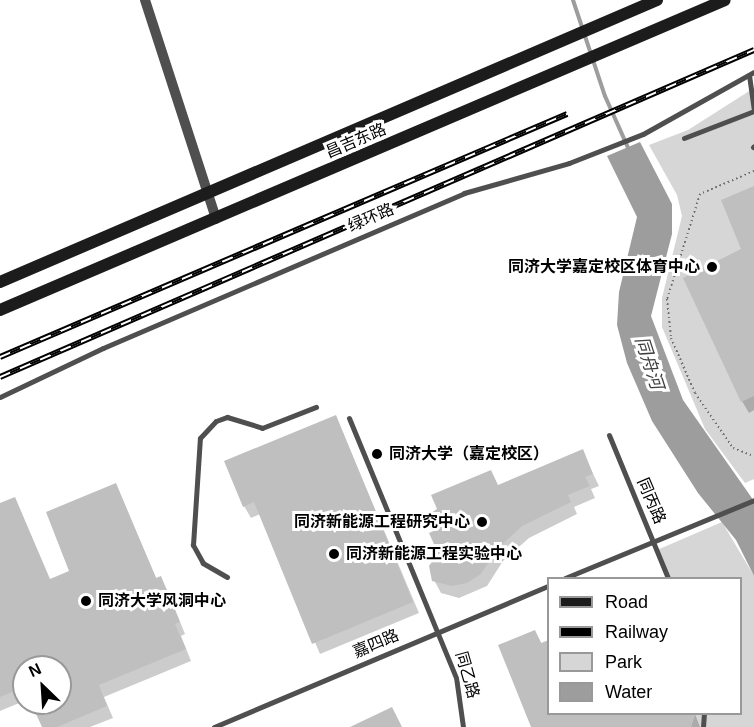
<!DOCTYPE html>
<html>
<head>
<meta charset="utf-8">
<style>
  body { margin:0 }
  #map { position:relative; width:754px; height:727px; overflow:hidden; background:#fff; font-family:Arial,"Noto Sans SC",sans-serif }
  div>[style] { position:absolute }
  .green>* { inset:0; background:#d6d6d6 }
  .water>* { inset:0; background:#9d9d9d }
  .shadow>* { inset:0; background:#0003 }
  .stream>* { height:4px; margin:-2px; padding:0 2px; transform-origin:2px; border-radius:2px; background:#9d9d9d }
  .building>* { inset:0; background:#bfbfbf }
  .path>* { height:2px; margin-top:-1px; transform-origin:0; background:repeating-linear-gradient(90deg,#717171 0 1.5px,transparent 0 4.5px) }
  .lane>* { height:5px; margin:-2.5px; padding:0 2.5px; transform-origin:2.5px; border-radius:2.5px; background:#4f4f4f }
  .street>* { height:10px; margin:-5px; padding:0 5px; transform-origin:5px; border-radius:5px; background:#4f4f4f }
  .secondary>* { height:12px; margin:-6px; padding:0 6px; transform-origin:6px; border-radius:6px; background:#1c1c1c }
  .rail>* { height:6px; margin-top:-3px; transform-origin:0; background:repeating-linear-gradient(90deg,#fff 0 11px,#000 0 22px); box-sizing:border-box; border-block:2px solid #000 }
  .dots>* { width:16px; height:16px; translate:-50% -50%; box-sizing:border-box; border:3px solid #fff; border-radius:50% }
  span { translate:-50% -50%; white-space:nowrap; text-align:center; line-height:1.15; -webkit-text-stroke:6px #fff; paint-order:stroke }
  .street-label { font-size:16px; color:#000 }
  .poi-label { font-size:16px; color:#000; font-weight:700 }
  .right { translate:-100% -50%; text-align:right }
  .left { translate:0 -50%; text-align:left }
  .water-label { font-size:18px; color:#3e3e3e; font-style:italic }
  .legend { position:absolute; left:547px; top:577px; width:195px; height:138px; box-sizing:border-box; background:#fff; border:2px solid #999; margin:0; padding:8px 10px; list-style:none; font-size:18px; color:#000 }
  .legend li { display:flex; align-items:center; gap:12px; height:30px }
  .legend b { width:30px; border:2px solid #999 }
  .north { position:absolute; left:12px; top:655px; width:60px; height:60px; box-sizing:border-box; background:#fff; border:2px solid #999; border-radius:50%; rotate:335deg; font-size:16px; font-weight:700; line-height:24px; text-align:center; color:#000 }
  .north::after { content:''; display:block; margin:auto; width:21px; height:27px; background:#000; clip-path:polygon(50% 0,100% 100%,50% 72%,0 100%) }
</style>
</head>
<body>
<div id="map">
  <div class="green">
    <div style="clip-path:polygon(754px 88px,754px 479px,745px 483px,705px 429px,662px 327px,662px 298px,682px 216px,677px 195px,649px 145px,688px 130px)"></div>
    <div style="clip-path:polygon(722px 522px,754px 576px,754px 727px,691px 727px,695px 714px,740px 714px,740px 578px,668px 578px,657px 550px)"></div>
  </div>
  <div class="water">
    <div style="clip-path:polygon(640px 142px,672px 204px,672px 234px,651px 316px,683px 400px,754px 501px,754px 576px,736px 540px,698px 493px,652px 421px,627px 363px,617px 325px,619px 292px,637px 217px,607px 156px)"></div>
  </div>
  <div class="shadow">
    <div style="clip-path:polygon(754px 188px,754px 410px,749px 413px,742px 401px,743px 250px)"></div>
    <div style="clip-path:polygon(336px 417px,419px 613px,320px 654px,260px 514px,251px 518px,244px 506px)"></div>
    <div style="clip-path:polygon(582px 451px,599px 486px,591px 489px,595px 498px,574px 507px,577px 514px,529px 538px,503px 561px,487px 586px,459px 598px,441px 593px,434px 580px,440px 530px,498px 486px)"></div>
    <div style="clip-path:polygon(116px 485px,157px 580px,160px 578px,167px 590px,185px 634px,181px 636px,191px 661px,104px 697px,113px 718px,90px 727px,43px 727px,33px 703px,60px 703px,60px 667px,24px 667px,24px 701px,0 711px,0 505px,14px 499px,50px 581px,71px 572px)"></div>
    <div style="clip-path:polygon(535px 632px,542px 644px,548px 714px,695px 714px,700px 727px,532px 727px)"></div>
  </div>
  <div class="stream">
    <div style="left:573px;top:0;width:101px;rotate:71.6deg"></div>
    <div style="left:605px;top:96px;width:59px;rotate:66deg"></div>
  </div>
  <div class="building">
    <div style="clip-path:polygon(754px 186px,754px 396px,741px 402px,683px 278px,741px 249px,721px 200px)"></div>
    <div style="clip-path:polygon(336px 415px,413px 602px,312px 644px,254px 502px,243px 507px,224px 461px)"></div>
    <div style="clip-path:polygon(583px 449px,593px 474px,585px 477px,590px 486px,568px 495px,571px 502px,522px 526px,497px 549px,481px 574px,467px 583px,452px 586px,432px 581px,429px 566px,438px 553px,429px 533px,438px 529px,431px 513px,437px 509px,431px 495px,491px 470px,498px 485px)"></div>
    <div style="clip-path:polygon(116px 483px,156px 578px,161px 576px,180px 622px,175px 624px,186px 649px,99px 685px,107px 706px,57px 727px,42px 727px,31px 703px,60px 703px,60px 667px,24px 667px,24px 687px,0 697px,0 503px,15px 497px,50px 579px,69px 571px,46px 512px)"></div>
    <div style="clip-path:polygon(535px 630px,541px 643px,549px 640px,549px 714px,694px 714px,691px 727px,531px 727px,498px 645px)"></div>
    <div style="clip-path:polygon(392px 707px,402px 727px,350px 727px)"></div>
  </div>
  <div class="path">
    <div style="left:754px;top:171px;width:59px;rotate:156.9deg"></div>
    <div style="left:700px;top:194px;width:110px;rotate:107.4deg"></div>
    <div style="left:667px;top:299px;width:39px;rotate:84deg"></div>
    <div style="left:671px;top:338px;width:60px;rotate:66.4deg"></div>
    <div style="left:695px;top:393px;width:67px;rotate:55.4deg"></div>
    <div style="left:733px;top:448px;width:22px;rotate:21deg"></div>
  </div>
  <div class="lane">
    <div style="left:749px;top:75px;width:35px;rotate:82deg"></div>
    <div style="left:684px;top:138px;width:75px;rotate:-21.1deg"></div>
    <div style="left:753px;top:147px;width:1px;rotate:-45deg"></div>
    <div style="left:0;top:397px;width:114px;rotate:-25.4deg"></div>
    <div style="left:103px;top:348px;width:393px;rotate:-23.2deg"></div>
    <div style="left:464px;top:193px;width:109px;rotate:-15.9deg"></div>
    <div style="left:569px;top:163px;width:79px;rotate:-21.4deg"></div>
    <div style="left:643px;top:134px;width:127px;rotate:-29.2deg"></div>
    <div style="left:349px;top:418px;width:280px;rotate:67.6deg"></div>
    <div style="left:456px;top:677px;width:50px;rotate:82deg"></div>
    <div style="left:609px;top:435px;width:155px;rotate:67.6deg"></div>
    <div style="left:227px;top:577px;width:28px;rotate:-150deg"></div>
    <div style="left:203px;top:563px;width:21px;rotate:-119deg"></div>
    <div style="left:193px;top:545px;width:107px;rotate:-86.3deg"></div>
    <div style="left:200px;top:438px;width:23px;rotate:-47deg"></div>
    <div style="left:216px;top:421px;width:12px;rotate:-20deg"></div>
    <div style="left:227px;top:417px;width:37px;rotate:17deg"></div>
    <div style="left:262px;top:428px;width:58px;rotate:-21.3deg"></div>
    <div style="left:565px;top:578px;width:204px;rotate:-22.4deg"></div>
    <div style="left:214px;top:727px;width:363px;rotate:-22.9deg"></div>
    <div style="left:703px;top:727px;width:13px;rotate:-86deg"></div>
  </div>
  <div class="street">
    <div style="left:145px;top:0;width:230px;rotate:72deg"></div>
  </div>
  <div class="secondary">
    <div style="left:0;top:282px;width:715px;rotate:-23.23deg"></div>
    <div style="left:0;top:310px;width:788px;rotate:-23.15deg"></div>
  </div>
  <div class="rail">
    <div style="left:0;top:357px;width:617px;rotate:-23.2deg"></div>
    <div style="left:0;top:377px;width:822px;rotate:-23.45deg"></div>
  </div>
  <div class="dots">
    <div style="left:712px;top:267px;background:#000"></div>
    <div style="left:377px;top:454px;background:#000"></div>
    <div style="left:482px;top:522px;background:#000"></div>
    <div style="left:334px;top:554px;background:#000"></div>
    <div style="left:86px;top:601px;background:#000"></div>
  </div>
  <div class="street-label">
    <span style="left:356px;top:141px;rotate:-23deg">昌吉东路</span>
    <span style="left:371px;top:218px;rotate:-23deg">绿环路</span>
    <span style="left:651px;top:501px;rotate:67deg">同丙路</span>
    <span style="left:376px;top:644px;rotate:-23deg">嘉四路</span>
    <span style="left:467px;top:675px;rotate:74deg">同乙路</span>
  </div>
  <div class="poi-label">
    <span class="right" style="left:700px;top:267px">同济大学嘉定校区体育中心</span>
    <span class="left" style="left:389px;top:454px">同济大学（嘉定校区）</span>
    <span class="right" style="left:470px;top:522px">同济新能源工程研究中心</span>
    <span class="left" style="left:346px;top:554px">同济新能源工程实验中心</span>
    <span class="left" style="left:98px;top:601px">同济大学风洞中心</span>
  </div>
  <div class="water-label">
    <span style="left:649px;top:363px;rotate:72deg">同舟河</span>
  </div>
  <ul class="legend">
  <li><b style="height:8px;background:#1c1c1c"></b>Road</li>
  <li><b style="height:8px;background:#000"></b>Railway</li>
  <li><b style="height:16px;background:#d6d6d6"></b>Park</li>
  <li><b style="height:16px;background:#9d9d9d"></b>Water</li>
  </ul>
  <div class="north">N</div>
</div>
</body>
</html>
